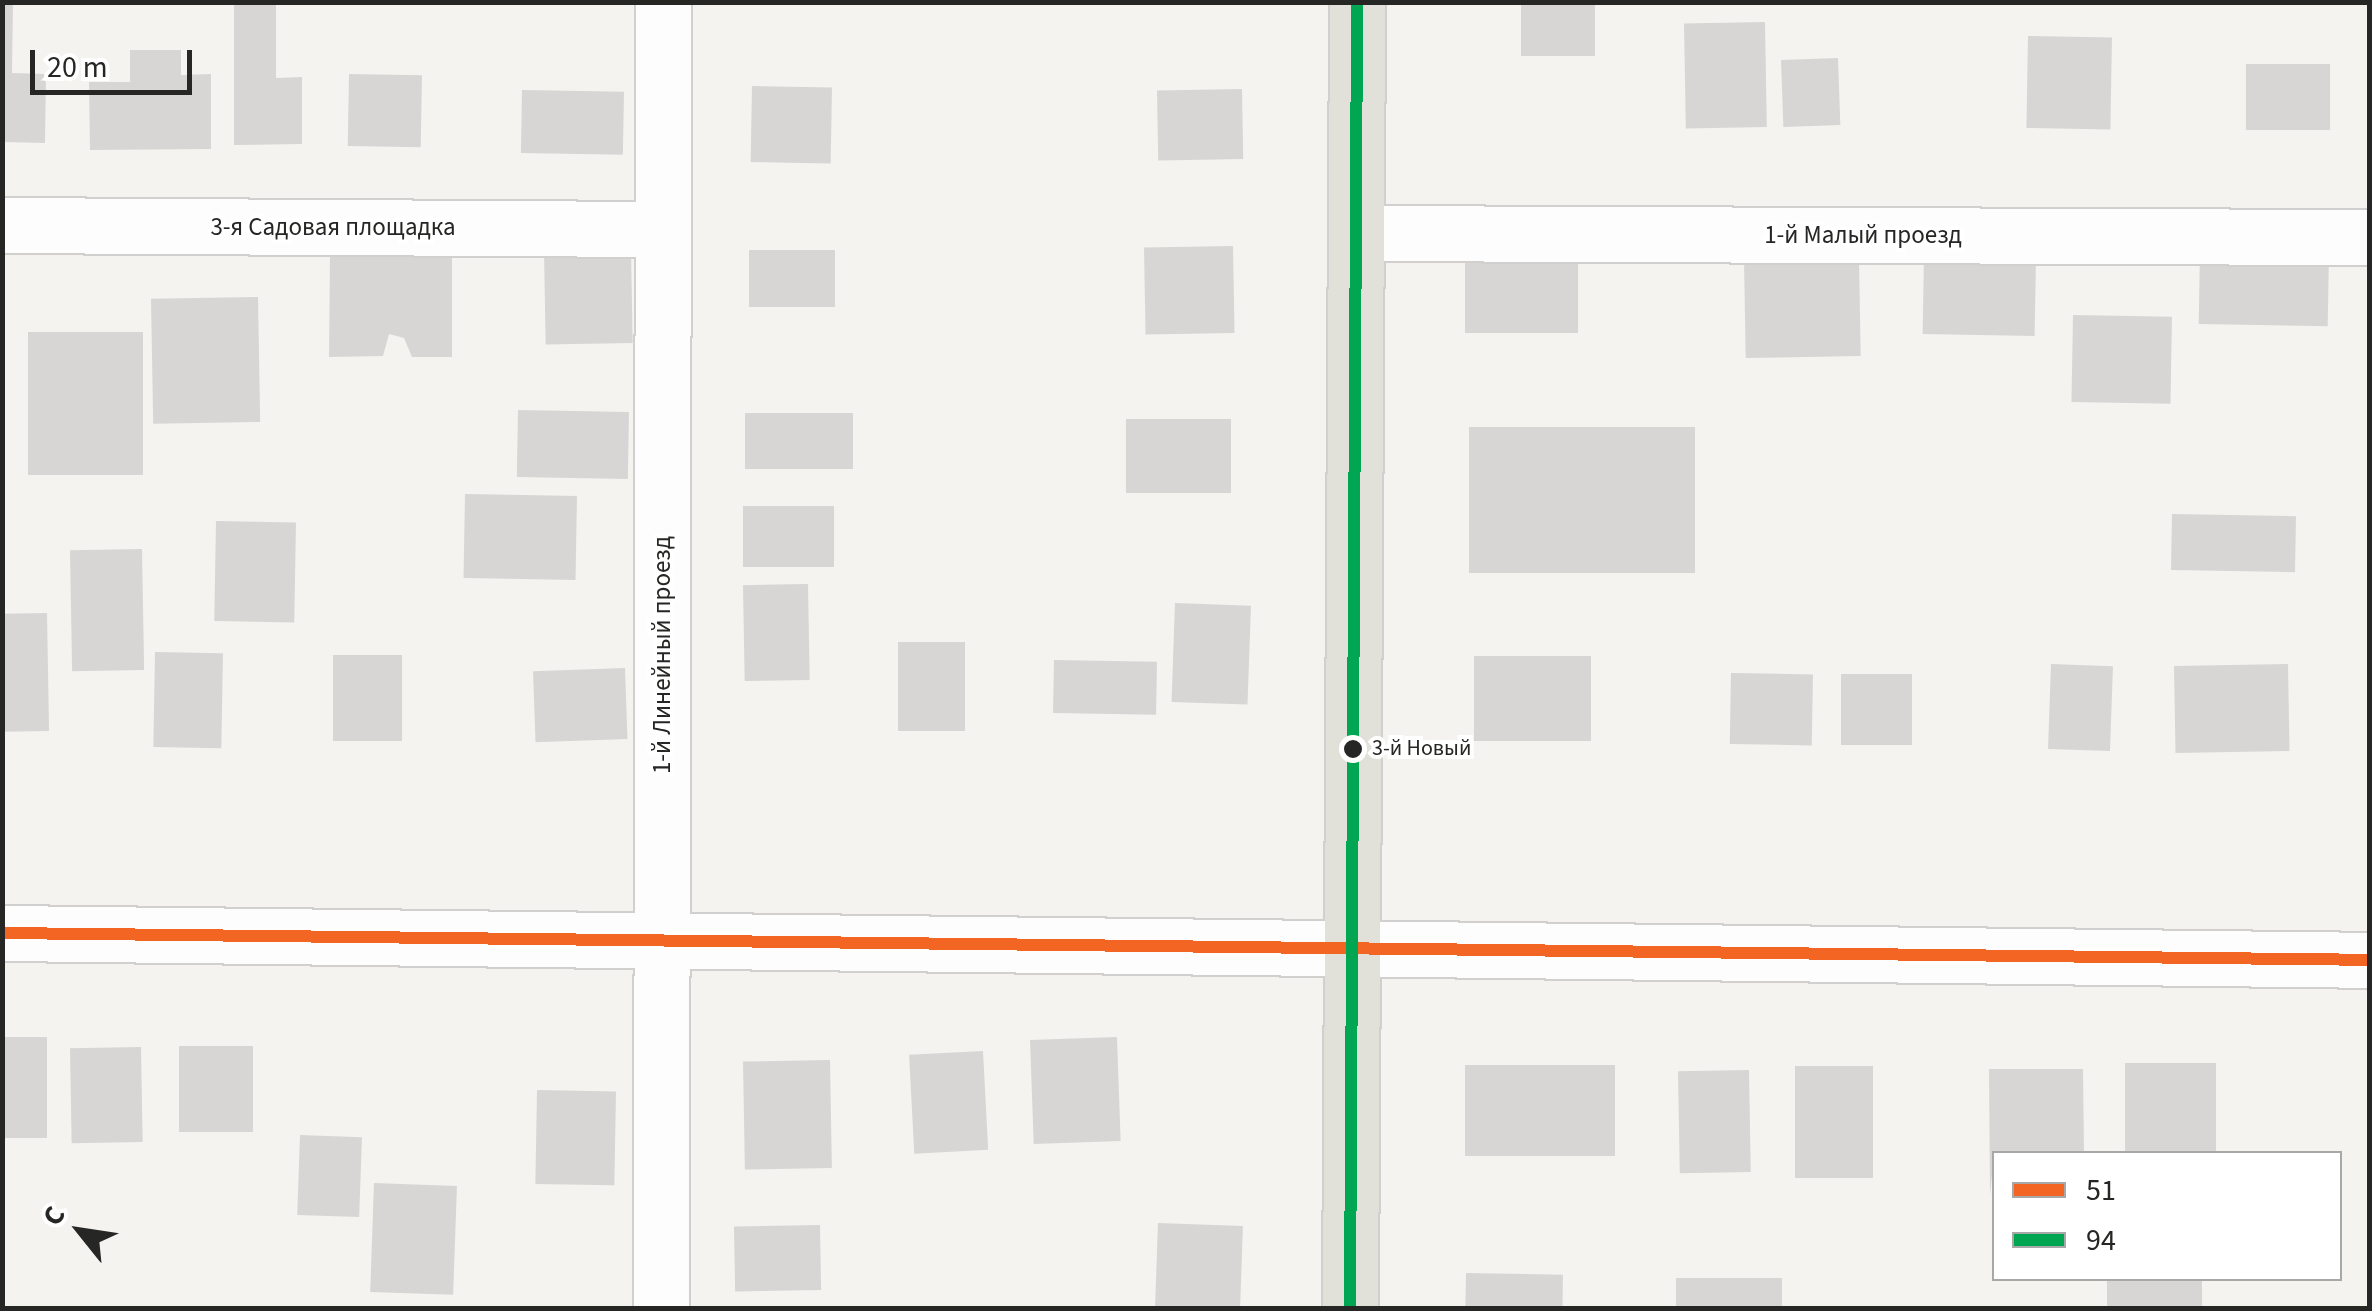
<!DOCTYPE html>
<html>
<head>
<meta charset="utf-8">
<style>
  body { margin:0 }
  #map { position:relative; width:2372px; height:1311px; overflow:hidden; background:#f4f3f0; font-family:"Source Sans 3",sans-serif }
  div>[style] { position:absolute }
  .building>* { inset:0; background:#d7d6d4; transform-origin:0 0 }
  .roads { filter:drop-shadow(2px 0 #d1d0ce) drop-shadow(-2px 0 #d1d0ce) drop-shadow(0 2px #d1d0ce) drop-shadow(0 -2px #d1d0ce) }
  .minor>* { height:55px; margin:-27.5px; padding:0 27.5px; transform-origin:27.5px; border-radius:27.5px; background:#fdfdfd }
  .major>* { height:55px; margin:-27.5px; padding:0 27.5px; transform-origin:27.5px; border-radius:27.5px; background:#e2e1d9 }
  .bus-1>* { height:12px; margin:-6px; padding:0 6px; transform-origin:6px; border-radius:6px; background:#f26522 }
  .bus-2>* { height:12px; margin:-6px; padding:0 6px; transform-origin:6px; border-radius:6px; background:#00a651 }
  .dots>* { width:28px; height:28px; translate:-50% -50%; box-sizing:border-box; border:5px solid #fff; border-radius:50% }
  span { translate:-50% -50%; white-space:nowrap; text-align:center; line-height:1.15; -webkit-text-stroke:8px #fff; paint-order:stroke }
  .bus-label { font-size:22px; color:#262624 }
  .left { translate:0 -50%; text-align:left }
  .street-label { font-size:25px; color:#262624 }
  .frame { position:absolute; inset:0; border:5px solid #262624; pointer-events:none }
  .legend { position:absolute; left:1992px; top:1151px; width:350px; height:130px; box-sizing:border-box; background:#fff; border:2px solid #a8a8a7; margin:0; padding:12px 18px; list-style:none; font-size:30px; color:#262624 }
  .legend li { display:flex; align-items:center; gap:20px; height:50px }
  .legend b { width:50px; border:2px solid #a8a8a7 }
  .north { position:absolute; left:30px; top:1181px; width:100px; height:100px; -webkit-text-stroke:8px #fff; paint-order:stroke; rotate:300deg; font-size:28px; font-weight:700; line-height:40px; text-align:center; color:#262624 }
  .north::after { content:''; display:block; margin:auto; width:35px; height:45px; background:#262624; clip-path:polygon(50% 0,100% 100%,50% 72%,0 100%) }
  .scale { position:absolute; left:30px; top:50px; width:162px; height:45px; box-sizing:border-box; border:5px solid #262624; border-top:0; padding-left:12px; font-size:30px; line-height:35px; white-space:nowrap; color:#262624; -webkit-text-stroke:8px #fff; paint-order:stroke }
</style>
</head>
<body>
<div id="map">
  <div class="building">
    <div style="clip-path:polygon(2px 2px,13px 2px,12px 73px,46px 74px,45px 143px,2px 142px)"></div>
    <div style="clip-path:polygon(234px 2px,276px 2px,276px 78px,302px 77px,302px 144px,234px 145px)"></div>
    <div style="left:1521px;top:2px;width:74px;height:54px"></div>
    <div style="left:1765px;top:22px;width:105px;height:81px;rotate:89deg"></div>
    <div style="left:2028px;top:36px;width:84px;height:92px;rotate:1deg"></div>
    <div style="clip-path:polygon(130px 50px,181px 50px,181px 75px,211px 74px,211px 149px,90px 150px,89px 82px,130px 82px)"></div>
    <div style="left:1838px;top:58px;width:67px;height:57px;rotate:88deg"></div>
    <div style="left:2246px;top:64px;width:84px;height:66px"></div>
    <div style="left:349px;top:74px;width:73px;height:72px;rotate:1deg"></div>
    <div style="left:752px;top:86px;width:80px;height:76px;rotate:1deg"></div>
    <div style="left:1242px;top:89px;width:70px;height:85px;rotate:89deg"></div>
    <div style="left:522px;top:90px;width:102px;height:63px;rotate:1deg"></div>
    <div style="left:1233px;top:246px;width:87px;height:89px;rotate:89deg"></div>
    <div style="left:1465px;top:247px;width:113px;height:86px"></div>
    <div style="left:631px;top:249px;width:94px;height:87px;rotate:89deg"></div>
    <div style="left:835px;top:250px;width:57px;height:86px;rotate:90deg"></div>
    <div style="left:2200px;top:250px;width:129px;height:74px;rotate:1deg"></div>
    <div style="clip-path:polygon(452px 253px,452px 357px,412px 357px,404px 338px,389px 334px,383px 356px,329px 357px,330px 254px)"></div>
    <div style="left:1924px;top:255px;width:112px;height:79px;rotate:1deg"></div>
    <div style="left:1859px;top:259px;width:97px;height:115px;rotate:89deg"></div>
    <div style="left:258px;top:297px;width:125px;height:107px;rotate:89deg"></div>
    <div style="left:2073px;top:315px;width:99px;height:87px;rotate:1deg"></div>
    <div style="left:143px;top:332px;width:143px;height:115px;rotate:90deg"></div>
    <div style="left:518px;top:410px;width:111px;height:67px;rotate:1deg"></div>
    <div style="left:745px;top:413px;width:108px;height:56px"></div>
    <div style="left:1231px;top:419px;width:74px;height:105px;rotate:90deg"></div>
    <div style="left:1695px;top:427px;width:146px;height:226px;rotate:90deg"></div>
    <div style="left:465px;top:494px;width:112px;height:84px;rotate:1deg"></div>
    <div style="left:834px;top:506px;width:61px;height:91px;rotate:90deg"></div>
    <div style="left:2172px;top:514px;width:124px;height:56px;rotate:1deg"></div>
    <div style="left:216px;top:521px;width:80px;height:100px;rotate:1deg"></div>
    <div style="left:142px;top:549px;width:121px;height:72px;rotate:89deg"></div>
    <div style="left:808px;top:584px;width:96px;height:65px;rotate:89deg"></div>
    <div style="left:1175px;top:603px;width:76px;height:99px;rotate:2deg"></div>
    <div style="left:47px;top:613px;width:118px;height:45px;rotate:89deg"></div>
    <div style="left:898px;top:642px;width:67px;height:89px"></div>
    <div style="left:155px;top:652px;width:68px;height:95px;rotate:1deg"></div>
    <div style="left:333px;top:655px;width:69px;height:86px"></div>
    <div style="left:1474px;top:656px;width:117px;height:85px"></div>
    <div style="left:1054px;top:660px;width:103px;height:53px;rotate:1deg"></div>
    <div style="left:2051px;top:664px;width:62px;height:85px;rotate:2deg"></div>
    <div style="left:2288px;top:664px;width:87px;height:114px;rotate:89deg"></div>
    <div style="left:625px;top:668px;width:71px;height:92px;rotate:88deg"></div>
    <div style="left:1731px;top:673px;width:82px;height:71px;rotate:1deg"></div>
    <div style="left:1912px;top:674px;width:71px;height:71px;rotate:90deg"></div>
    <div style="left:2px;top:1037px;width:45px;height:101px"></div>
    <div style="left:1117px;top:1037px;width:104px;height:87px;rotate:88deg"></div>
    <div style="left:179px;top:1046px;width:74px;height:86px"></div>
    <div style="left:141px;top:1047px;width:95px;height:71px;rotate:89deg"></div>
    <div style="left:983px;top:1051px;width:99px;height:74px;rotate:87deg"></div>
    <div style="left:830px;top:1060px;width:108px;height:87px;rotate:89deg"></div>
    <div style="left:2125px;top:1063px;width:91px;height:88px"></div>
    <div style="left:1615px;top:1065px;width:91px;height:150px;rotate:90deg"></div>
    <div style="left:1795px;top:1066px;width:78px;height:112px"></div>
    <div style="clip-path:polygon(1989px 1069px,2083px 1069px,2084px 1154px,1994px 1154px,1990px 1195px)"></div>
    <div style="left:1749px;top:1070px;width:102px;height:71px;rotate:89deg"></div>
    <div style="left:537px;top:1090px;width:79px;height:94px;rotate:1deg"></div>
    <div style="left:300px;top:1135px;width:62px;height:80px;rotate:2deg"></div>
    <div style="left:374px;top:1183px;width:83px;height:109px;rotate:2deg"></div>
    <div style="left:1158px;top:1223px;width:85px;height:85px;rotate:2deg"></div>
    <div style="left:820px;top:1225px;width:65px;height:86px;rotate:89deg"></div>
    <div style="left:1466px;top:1273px;width:97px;height:35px;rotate:1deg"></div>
    <div style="left:1676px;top:1278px;width:106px;height:30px"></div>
    <div style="left:2202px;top:1280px;width:28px;height:95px;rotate:90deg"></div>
  </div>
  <div class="roads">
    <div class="minor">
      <div style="left:2px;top:225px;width:661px;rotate:0.35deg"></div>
      <div style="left:1356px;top:233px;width:1014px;rotate:0.23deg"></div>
      <div style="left:2px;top:933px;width:2368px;rotate:0.65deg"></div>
      <div style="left:661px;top:1308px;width:1306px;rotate:-89.91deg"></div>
    </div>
    <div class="major">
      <div style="left:1350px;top:1308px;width:1306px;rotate:-89.69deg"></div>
    </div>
  </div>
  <div class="bus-1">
    <div style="left:2px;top:933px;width:2368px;rotate:0.65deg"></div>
  </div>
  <div class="bus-2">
    <div style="left:1350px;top:1308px;width:1306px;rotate:-89.69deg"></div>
  </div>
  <div class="dots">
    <div style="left:1353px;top:749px;background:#262624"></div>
  </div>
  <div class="bus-label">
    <span class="left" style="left:1372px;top:749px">3-й Новый</span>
  </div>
  <div class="street-label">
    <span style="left:333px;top:227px">3-я Садовая площадка</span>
    <span style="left:1863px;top:235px">1-й Малый проезд</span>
    <span style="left:662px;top:655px;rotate:-90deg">1-й Линейный проезд</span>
  </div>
  <div class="frame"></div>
  <ul class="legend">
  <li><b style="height:12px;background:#f26522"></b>51</li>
  <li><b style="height:12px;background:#00a651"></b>94</li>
  </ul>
  <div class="north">С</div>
  <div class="scale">20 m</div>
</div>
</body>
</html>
